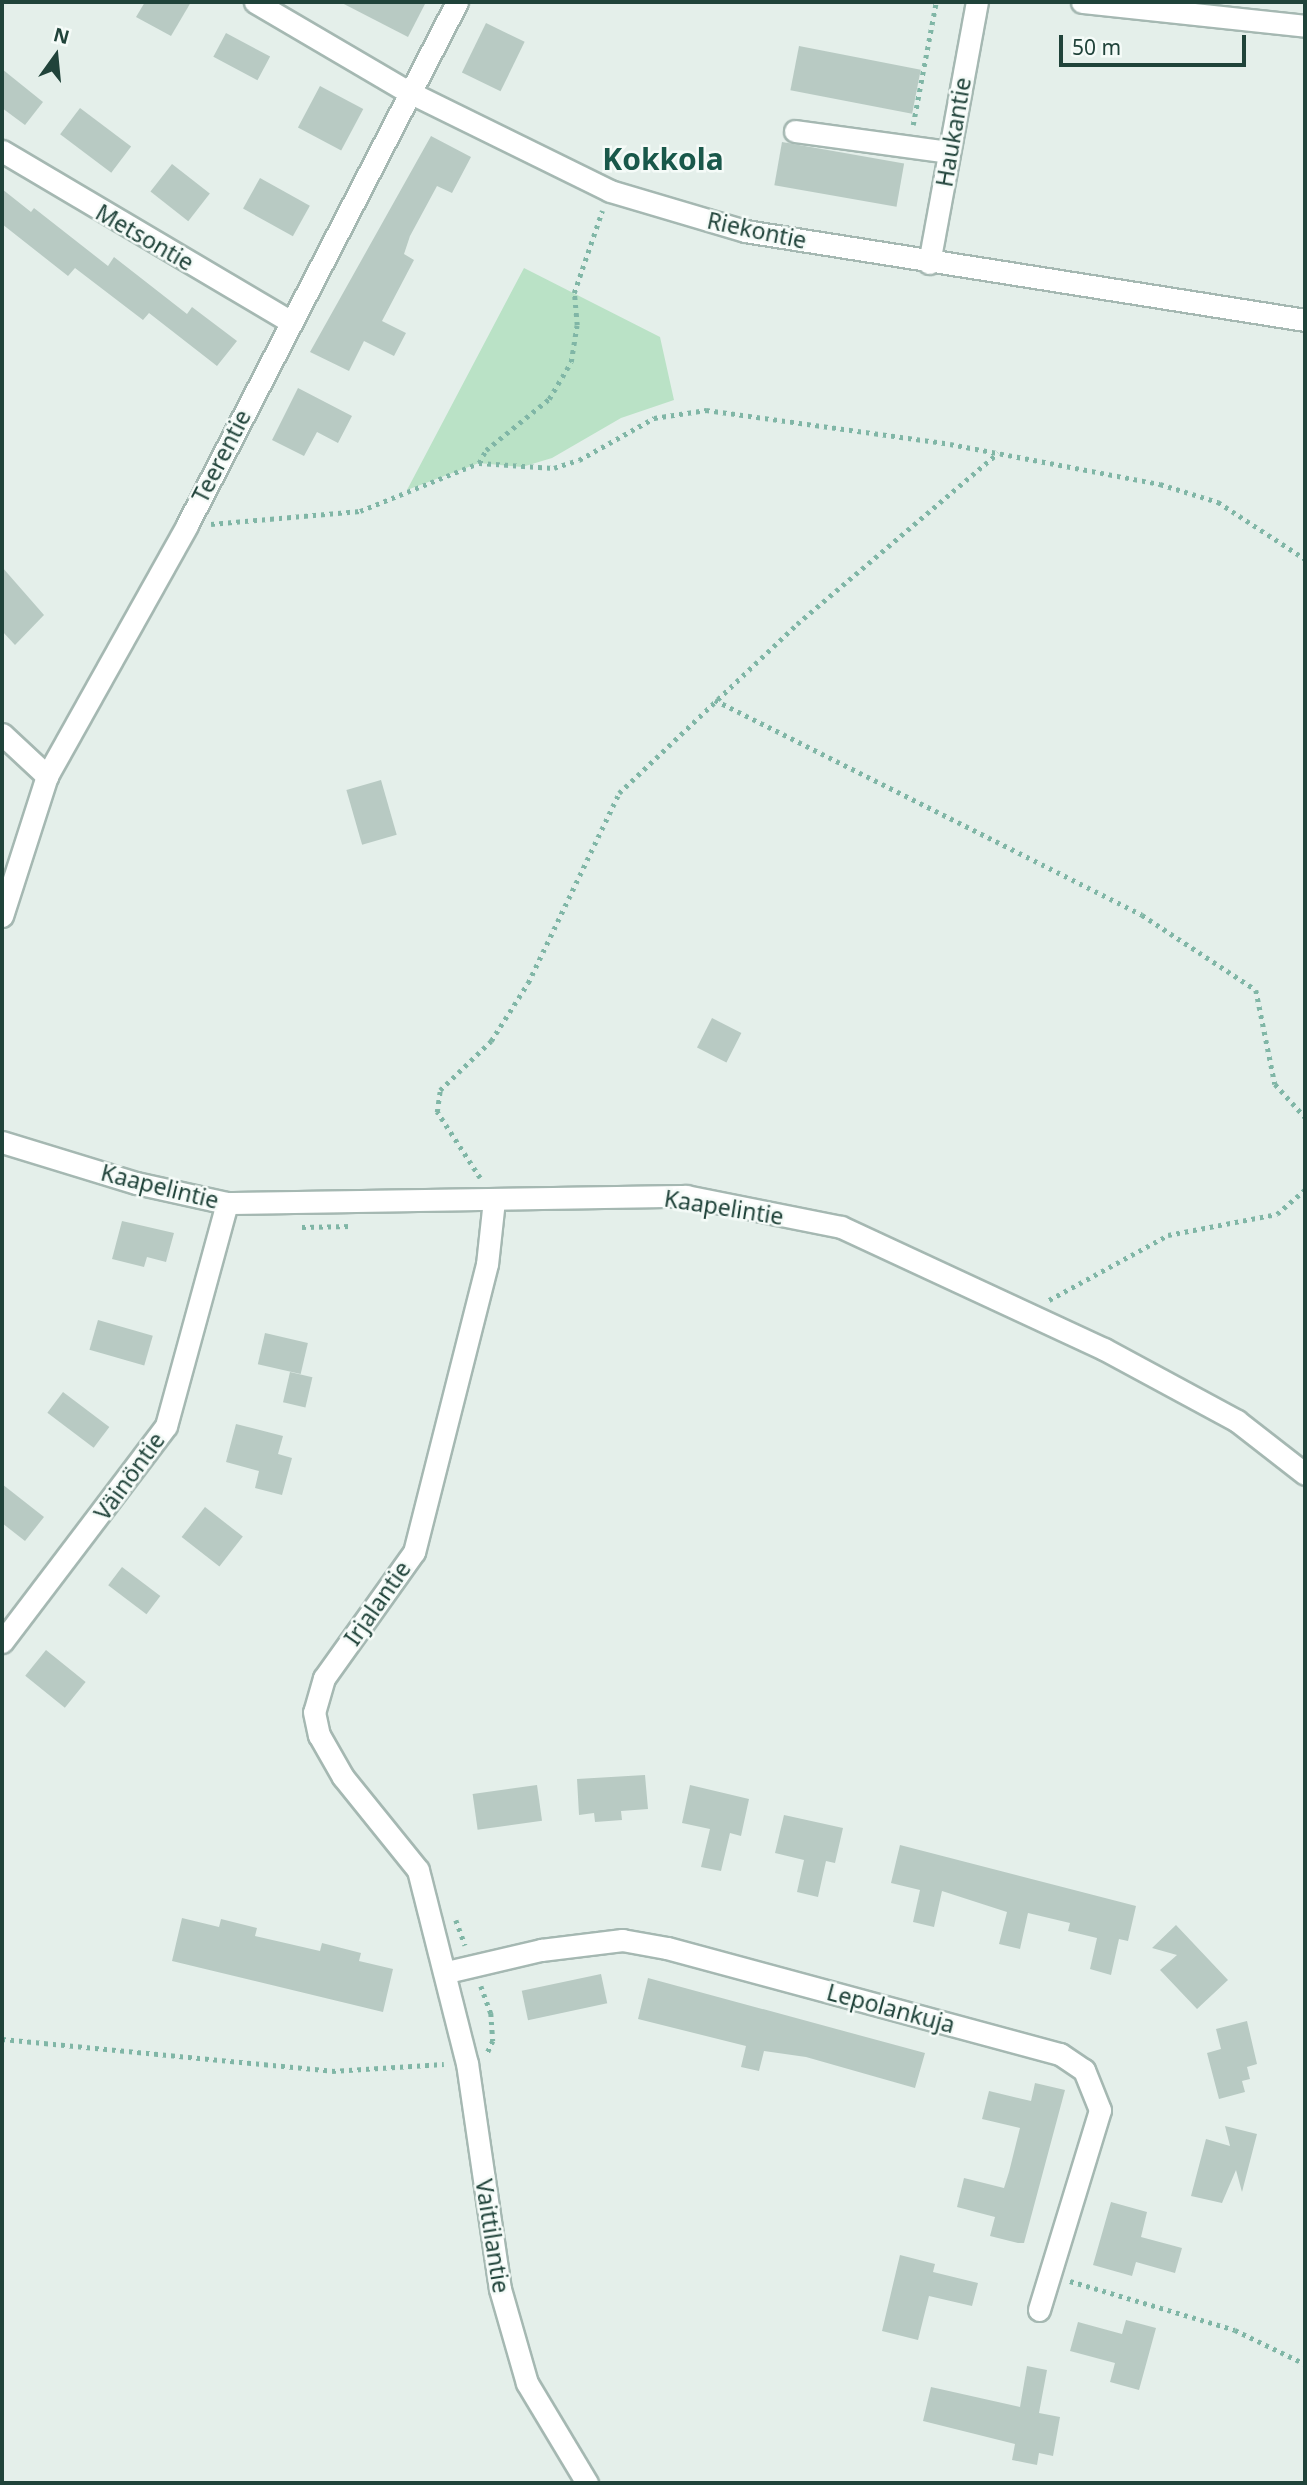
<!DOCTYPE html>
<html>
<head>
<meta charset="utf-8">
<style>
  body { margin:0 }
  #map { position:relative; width:1307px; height:2485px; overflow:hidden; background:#e4efea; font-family:"Noto Sans",sans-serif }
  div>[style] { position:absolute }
  .green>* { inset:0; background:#bae2c6 }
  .building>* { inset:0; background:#b8cac3; transform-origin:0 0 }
  .path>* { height:4.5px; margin-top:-2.25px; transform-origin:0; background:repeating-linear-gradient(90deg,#80b6a6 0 3.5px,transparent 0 8.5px) }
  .roads { filter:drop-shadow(2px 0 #a5b8b2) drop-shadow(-2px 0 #a5b8b2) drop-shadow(0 2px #a5b8b2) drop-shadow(0 -2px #a5b8b2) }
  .minor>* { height:21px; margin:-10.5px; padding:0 10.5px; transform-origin:10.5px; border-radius:10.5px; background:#fff }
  span { translate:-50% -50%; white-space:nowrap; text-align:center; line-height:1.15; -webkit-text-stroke:5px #f5fbf8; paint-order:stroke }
  .street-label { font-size:23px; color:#20433a }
  .district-label { font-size:30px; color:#19584a; font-weight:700 }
  .frame { position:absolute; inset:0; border:4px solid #20433a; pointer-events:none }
  .north { position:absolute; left:21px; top:21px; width:70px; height:70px; -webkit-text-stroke:5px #f5fbf8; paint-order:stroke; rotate:15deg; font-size:19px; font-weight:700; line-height:28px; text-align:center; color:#20433a }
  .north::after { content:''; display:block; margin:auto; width:24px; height:32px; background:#20433a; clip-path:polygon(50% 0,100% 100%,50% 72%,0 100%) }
  .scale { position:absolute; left:1059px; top:35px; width:187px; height:32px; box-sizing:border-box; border:4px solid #20433a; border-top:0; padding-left:9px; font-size:21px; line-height:24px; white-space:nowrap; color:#20433a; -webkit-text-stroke:5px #f5fbf8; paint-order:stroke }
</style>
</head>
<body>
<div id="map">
  <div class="green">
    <div style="clip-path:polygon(524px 268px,660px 337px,674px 400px,621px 418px,552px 458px,522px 467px,479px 463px,407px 490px)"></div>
  </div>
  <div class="building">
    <div style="clip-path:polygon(145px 2px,191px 2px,171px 36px,136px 17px)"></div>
    <div style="clip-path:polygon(340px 2px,426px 2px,408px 37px)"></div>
    <div style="left:486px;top:23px;width:43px;height:55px;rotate:26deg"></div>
    <div style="left:226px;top:33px;width:50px;height:27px;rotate:28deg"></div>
    <div style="left:799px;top:46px;width:124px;height:45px;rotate:11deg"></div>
    <div style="clip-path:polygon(2px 69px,43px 102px,25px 125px,2px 108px)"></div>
    <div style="left:320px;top:86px;width:49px;height:47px;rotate:28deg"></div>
    <div style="left:80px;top:108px;width:64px;height:33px;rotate:37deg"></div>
    <div style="clip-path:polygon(431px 136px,471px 157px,452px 193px,437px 186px,410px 236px,404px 254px,414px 260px,382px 321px,406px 333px,394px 356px,364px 341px,349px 371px,310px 352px)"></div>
    <div style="left:782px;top:142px;width:124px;height:44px;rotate:10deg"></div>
    <div style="left:172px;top:164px;width:48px;height:35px;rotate:38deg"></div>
    <div style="left:260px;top:178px;width:57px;height:35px;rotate:29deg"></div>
    <div style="clip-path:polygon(2px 189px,31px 212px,34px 208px,108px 266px,114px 257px,187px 314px,192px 307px,237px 341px,217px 366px,149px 313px,143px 320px,75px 268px,68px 276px,2px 224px)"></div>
    <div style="clip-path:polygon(298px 388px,352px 416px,338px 443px,317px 432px,304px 456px,272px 440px)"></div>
    <div style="clip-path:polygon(2px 567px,44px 615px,15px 645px,2px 631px)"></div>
    <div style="left:381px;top:780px;width:57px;height:36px;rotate:74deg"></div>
    <div style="left:712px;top:1018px;width:33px;height:33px;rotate:27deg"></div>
    <div style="clip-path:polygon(122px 1221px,174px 1233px,166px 1262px,147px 1257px,144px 1267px,112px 1259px)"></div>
    <div style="left:98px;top:1320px;width:57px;height:31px;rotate:16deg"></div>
    <div style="left:265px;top:1333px;width:44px;height:32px;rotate:13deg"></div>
    <div style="left:290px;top:1372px;width:23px;height:31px;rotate:13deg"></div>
    <div style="left:63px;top:1392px;width:58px;height:26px;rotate:37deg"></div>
    <div style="clip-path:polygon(236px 1424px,283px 1436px,278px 1454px,292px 1458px,282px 1495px,255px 1488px,259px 1471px,226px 1462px)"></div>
    <div style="clip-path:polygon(2px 1484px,44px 1517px,25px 1541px,2px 1523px)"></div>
    <div style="left:205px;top:1507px;width:48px;height:38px;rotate:38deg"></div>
    <div style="left:122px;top:1567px;width:48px;height:23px;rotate:37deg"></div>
    <div style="left:46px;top:1650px;width:51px;height:33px;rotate:39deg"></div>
    <div style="clip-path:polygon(645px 1775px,648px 1809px,621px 1811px,622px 1820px,595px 1822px,594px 1813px,579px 1815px,577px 1779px)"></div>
    <div style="left:537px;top:1785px;width:36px;height:65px;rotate:82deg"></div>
    <div style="clip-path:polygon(690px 1785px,749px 1799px,741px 1836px,730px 1833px,721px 1871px,701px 1867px,710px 1829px,682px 1823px)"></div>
    <div style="clip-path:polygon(784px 1815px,843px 1828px,835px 1863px,826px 1861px,818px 1897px,797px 1892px,804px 1860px,775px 1853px)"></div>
    <div style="clip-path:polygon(900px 1845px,1136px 1906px,1128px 1941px,1119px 1939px,1111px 1975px,1090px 1969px,1097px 1938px,1068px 1931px,1070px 1923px,1028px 1913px,1020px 1949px,999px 1944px,1007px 1912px,942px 1891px,934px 1927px,913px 1922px,920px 1890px,891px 1883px)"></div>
    <div style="clip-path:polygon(182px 1918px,219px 1927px,221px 1919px,257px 1928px,255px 1936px,320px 1951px,322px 1943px,361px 1953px,359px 1961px,393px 1969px,383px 2012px,172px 1961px)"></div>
    <div style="clip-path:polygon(1176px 1925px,1228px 1980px,1197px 2009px,1160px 1970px,1177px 1955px,1152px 1948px)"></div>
    <div style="left:601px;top:1974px;width:30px;height:81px;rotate:78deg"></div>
    <div style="clip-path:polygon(648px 1978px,925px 2053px,915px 2088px,806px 2057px,764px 2051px,759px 2071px,741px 2067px,746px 2046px,638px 2019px)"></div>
    <div style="clip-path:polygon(1247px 2021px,1257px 2064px,1247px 2067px,1250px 2079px,1242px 2081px,1245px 2092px,1219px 2099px,1207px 2053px,1221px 2049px,1216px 2029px)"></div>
    <div style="clip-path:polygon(1035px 2083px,1065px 2090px,1024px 2243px,1018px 2243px,990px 2236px,995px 2217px,957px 2207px,964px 2178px,1004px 2188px,1009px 2172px,1020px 2128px,982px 2119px,989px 2091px,1031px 2101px)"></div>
    <div style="clip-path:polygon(1225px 2126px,1257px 2134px,1242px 2192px,1236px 2170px,1222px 2203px,1191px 2196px,1206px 2139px,1230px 2146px)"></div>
    <div style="clip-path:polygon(1111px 2202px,1147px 2212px,1141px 2237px,1182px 2248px,1175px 2273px,1136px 2262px,1132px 2276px,1093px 2265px)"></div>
    <div style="clip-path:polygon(900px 2255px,935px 2264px,933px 2272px,978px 2283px,972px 2306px,929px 2296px,918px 2340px,882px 2331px)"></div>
    <div style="clip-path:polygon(1126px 2320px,1156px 2328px,1139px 2390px,1110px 2382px,1115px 2363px,1070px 2351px,1078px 2322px,1122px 2334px)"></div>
    <div style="clip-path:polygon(1027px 2366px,1047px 2370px,1039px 2413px,1060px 2417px,1053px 2456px,1039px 2453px,1037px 2465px,1012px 2460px,1015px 2444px,923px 2421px,931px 2387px,1020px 2407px)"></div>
  </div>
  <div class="path">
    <div style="left:913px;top:125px;width:125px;rotate:-79.4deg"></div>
    <div style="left:479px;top:463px;width:15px;rotate:-62deg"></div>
    <div style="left:486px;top:450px;width:81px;rotate:-39deg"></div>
    <div style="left:549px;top:399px;width:43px;rotate:-59.3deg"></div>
    <div style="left:571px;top:362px;width:37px;rotate:-81deg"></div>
    <div style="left:577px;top:325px;width:32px;rotate:-95deg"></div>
    <div style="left:574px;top:293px;width:87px;rotate:-71.1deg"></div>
    <div style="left:211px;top:524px;width:150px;rotate:-5deg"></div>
    <div style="left:360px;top:511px;width:128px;rotate:-22deg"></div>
    <div style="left:479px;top:463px;width:75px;rotate:3.8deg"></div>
    <div style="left:554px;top:468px;width:26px;rotate:-18deg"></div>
    <div style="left:579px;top:460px;width:86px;rotate:-29.2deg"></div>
    <div style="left:654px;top:418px;width:53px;rotate:-8.7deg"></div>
    <div style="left:706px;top:410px;width:246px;rotate:7.9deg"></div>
    <div style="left:950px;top:444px;width:214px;rotate:10.8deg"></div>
    <div style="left:1160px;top:484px;width:61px;rotate:17.2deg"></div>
    <div style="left:1218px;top:502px;width:104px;rotate:33.2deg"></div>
    <div style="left:715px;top:700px;width:478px;rotate:26.7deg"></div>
    <div style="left:1142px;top:915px;width:136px;rotate:33.3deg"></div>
    <div style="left:1256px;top:990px;width:96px;rotate:78.6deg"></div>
    <div style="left:1275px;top:1084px;width:45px;rotate:47.7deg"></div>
    <div style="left:480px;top:1178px;width:79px;rotate:-123.1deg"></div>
    <div style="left:437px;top:1112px;width:22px;rotate:-82deg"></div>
    <div style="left:440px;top:1090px;width:71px;rotate:-43.9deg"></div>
    <div style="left:491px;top:1041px;width:69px;rotate:-57.5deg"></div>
    <div style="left:528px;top:983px;width:211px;rotate:-64.4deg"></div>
    <div style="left:619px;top:793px;width:245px;rotate:-43.5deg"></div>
    <div style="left:797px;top:624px;width:264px;rotate:-40.4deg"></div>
    <div style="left:302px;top:1227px;width:50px;rotate:-1.1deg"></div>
    <div style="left:1049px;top:1300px;width:136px;rotate:-28.6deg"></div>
    <div style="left:1168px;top:1235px;width:111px;rotate:-10.9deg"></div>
    <div style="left:1277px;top:1214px;width:37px;rotate:-41deg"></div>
    <div style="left:456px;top:1920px;width:27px;rotate:70deg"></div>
    <div style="left:481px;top:1986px;width:29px;rotate:70deg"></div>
    <div style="left:491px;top:2013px;width:28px;rotate:86deg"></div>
    <div style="left:493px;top:2041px;width:14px;rotate:115deg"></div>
    <div style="left:2px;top:2039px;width:332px;rotate:5.5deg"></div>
    <div style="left:332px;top:2071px;width:112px;rotate:-3.6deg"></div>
    <div style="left:1070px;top:2281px;width:172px;rotate:16.5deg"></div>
    <div style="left:1235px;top:2330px;width:78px;rotate:25.9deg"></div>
  </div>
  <div class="roads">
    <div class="minor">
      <div style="left:255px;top:2px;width:176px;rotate:30.4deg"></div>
      <div style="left:407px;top:91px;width:226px;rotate:26.2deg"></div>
      <div style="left:610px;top:191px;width:141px;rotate:16.5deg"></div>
      <div style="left:745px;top:231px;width:567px;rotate:9.03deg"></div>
      <div style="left:1082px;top:2px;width:224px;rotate:6.1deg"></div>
      <div style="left:795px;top:131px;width:155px;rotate:7.8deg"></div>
      <div style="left:2px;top:151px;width:334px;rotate:30.6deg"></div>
      <div style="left:929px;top:263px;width:265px;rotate:-79.6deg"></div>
      <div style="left:2px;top:734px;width:62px;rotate:43deg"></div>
      <div style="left:2px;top:916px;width:147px;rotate:-72.2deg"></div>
      <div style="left:47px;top:776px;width:287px;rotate:-60.8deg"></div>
      <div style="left:187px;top:525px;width:589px;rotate:-62.69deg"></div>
      <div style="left:2px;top:1142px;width:140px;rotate:17deg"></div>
      <div style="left:136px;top:1183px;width:93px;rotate:12.4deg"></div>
      <div style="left:227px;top:1203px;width:459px;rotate:-0.9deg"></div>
      <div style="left:686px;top:1196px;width:158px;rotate:11.3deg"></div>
      <div style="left:841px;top:1227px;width:290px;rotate:24.9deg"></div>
      <div style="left:1104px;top:1349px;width:151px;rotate:28.4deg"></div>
      <div style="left:1237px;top:1421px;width:86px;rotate:37.9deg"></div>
      <div style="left:494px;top:1200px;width:64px;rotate:96.2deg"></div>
      <div style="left:487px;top:1264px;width:297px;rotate:104.2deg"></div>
      <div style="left:414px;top:1552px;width:155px;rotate:125.5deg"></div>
      <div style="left:324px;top:1678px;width:35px;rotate:106deg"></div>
      <div style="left:314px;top:1712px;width:24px;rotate:78deg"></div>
      <div style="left:319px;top:1735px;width:48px;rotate:60.3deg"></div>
      <div style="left:343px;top:1777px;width:119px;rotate:51.1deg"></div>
      <div style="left:418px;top:1870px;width:199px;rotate:75.8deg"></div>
      <div style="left:467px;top:2063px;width:228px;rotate:81.7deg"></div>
      <div style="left:500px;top:2289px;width:98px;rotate:74deg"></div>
      <div style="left:527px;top:2383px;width:117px;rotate:59deg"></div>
      <div style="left:2px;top:1642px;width:271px;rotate:-52.8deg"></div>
      <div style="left:166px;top:1426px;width:231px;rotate:-74.7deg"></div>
      <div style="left:447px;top:1972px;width:97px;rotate:-13.2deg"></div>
      <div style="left:541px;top:1950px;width:82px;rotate:-7deg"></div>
      <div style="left:622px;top:1940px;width:46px;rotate:10.1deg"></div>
      <div style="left:667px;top:1948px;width:407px;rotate:15.1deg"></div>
      <div style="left:1060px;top:2054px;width:29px;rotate:34deg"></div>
      <div style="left:1084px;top:2070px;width:43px;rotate:68.2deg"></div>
      <div style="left:1100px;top:2110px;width:209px;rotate:107deg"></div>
    </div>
  </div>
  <div class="street-label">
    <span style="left:953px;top:132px;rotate:-80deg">Haukantie</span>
    <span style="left:757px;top:230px;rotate:12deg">Riekontie</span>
    <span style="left:145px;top:237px;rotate:30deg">Metsontie</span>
    <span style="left:221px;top:456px;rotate:-63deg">Teerentie</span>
    <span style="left:160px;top:1186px;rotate:14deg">Kaapelintie</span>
    <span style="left:724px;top:1207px;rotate:9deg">Kaapelintie</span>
    <span style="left:129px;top:1476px;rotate:-54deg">Väinöntie</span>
    <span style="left:377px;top:1603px;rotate:-55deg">Irjalantie</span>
    <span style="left:891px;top:2008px;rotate:15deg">Lepolankuja</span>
    <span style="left:493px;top:2236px;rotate:81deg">Vaittilantie</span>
  </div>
  <div class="district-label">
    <span style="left:663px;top:159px">Kokkola</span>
  </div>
  <div class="frame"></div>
  <div class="north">N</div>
  <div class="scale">50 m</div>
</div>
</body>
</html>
